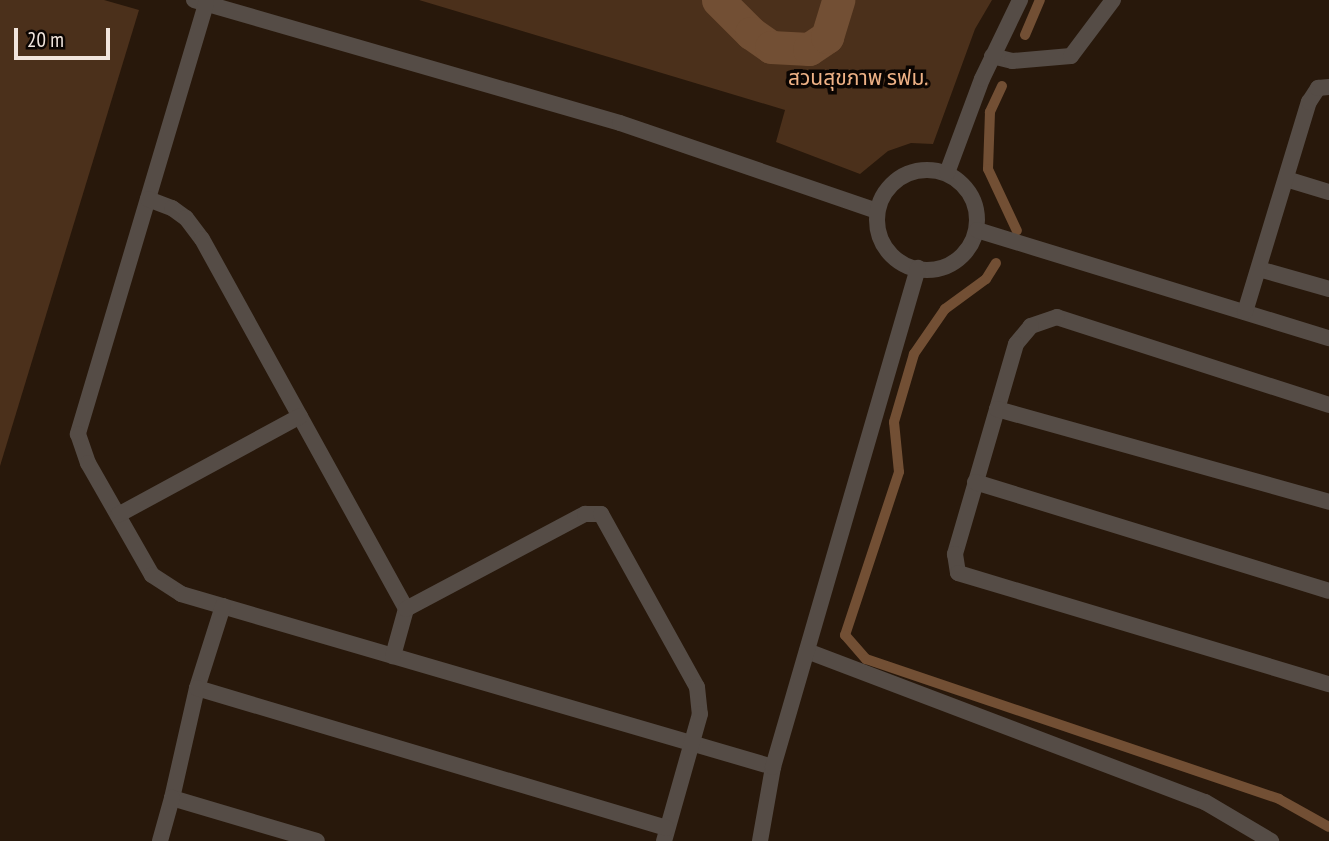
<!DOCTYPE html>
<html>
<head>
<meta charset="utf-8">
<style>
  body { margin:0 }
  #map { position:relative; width:1329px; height:841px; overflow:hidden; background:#28180b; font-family:"PT Sans Narrow","Noto Sans Thai",sans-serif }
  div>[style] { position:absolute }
  .green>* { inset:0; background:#4b301b }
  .stream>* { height:10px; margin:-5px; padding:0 5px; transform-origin:5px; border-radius:5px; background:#724f34 }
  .canal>* { height:33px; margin:-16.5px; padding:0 16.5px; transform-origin:16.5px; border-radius:16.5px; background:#724f34 }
  .service>* { height:16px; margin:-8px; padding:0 8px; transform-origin:8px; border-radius:8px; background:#554c46 }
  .service>.ring { margin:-8px; padding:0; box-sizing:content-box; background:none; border:16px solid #554c46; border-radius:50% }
  span { translate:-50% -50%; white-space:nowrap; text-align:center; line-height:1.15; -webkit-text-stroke:7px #0b0502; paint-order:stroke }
  .park-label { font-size:21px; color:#efb286 }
  .scale { position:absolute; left:14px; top:28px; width:96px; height:32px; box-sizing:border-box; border:4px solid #f1e5dd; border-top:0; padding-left:9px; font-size:21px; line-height:24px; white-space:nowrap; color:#f1e5dd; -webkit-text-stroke:5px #0b0502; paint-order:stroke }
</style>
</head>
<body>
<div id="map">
  <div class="green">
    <div style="clip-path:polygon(0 0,104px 0,139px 10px,0 466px)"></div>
    <div style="clip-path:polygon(419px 0,992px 0,975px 29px,933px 144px,911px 143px,888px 151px,860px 174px,776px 142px,785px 110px)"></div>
  </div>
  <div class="stream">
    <div style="left:1025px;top:35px;width:38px;rotate:-67deg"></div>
    <div style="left:1002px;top:86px;width:29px;rotate:115deg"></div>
    <div style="left:990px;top:112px;width:57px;rotate:92deg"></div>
    <div style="left:988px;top:169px;width:68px;rotate:64.9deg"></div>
    <div style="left:996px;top:263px;width:19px;rotate:122deg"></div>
    <div style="left:986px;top:279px;width:51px;rotate:143.8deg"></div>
    <div style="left:945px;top:309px;width:55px;rotate:124.6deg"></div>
    <div style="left:914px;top:354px;width:71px;rotate:106.4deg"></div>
    <div style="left:894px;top:422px;width:50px;rotate:84.3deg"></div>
    <div style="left:899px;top:472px;width:172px;rotate:108.3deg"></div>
    <div style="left:845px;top:635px;width:32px;rotate:49deg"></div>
    <div style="left:866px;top:659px;width:436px;rotate:18.7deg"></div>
    <div style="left:1279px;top:799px;width:57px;rotate:29.2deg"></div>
  </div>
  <div class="canal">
    <div style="left:718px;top:0;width:47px;rotate:45deg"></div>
    <div style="left:751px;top:33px;width:24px;rotate:35deg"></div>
    <div style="left:771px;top:47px;width:38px;rotate:3deg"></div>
    <div style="left:809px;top:49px;width:22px;rotate:-34deg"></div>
    <div style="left:827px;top:37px;width:39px;rotate:-73deg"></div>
  </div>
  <div class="service">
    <div style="left:194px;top:0;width:443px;rotate:16.1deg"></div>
    <div style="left:620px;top:123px;width:272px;rotate:18.9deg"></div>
    <div style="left:206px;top:4px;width:449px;rotate:106.6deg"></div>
    <div style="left:78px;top:434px;width:31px;rotate:71deg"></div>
    <div style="left:88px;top:463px;width:129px;rotate:60.3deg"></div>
    <div style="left:152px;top:575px;width:35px;rotate:33deg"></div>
    <div style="left:181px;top:594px;width:617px;rotate:16.29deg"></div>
    <div style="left:992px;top:56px;width:21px;rotate:14deg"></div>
    <div style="left:1012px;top:61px;width:59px;rotate:-4.8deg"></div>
    <div style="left:1071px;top:56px;width:70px;rotate:-53.1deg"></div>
    <div class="ring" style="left:877px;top:170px;width:84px;height:84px"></div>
    <div style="left:947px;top:173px;width:100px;rotate:-69.6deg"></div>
    <div style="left:982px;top:79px;width:88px;rotate:-64.3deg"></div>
    <div style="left:1286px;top:179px;width:45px;rotate:16.8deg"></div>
    <div style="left:148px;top:199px;width:26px;rotate:21deg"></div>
    <div style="left:172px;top:208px;width:17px;rotate:36deg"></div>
    <div style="left:186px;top:218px;width:26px;rotate:53deg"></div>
    <div style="left:202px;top:239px;width:423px;rotate:61.1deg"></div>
    <div style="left:406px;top:609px;width:49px;rotate:105.5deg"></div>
    <div style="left:977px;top:230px;width:368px;rotate:17.1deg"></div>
    <div style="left:1259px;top:269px;width:73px;rotate:15.9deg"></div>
    <div style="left:1245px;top:312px;width:220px;rotate:-73.1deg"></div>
    <div style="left:1309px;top:102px;width:17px;rotate:-57deg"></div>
    <div style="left:1318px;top:88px;width:11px;rotate:-5deg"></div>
    <div style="left:1329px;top:405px;width:286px;rotate:-162.1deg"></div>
    <div style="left:1057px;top:317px;width:28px;rotate:161deg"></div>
    <div style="left:1031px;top:326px;width:23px;rotate:130deg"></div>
    <div style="left:1016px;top:344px;width:219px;rotate:106.2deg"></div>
    <div style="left:955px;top:554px;width:19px;rotate:81deg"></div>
    <div style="left:958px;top:573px;width:387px;rotate:16.7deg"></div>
    <div style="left:997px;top:409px;width:345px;rotate:15.6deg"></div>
    <div style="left:975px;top:482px;width:370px;rotate:17.1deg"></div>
    <div style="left:118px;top:515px;width:207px;rotate:-28.5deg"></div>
    <div style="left:223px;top:606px;width:86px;rotate:107.6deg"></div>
    <div style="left:197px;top:688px;width:113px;rotate:102.8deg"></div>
    <div style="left:172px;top:798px;width:151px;rotate:16.5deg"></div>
    <div style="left:406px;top:609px;width:203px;rotate:-28deg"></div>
    <div style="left:585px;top:514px;width:16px"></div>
    <div style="left:601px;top:514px;width:198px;rotate:61deg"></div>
    <div style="left:697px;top:687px;width:27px;rotate:84deg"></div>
    <div style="left:700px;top:714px;width:132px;rotate:105.8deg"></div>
    <div style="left:807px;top:651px;width:426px;rotate:20.8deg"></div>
    <div style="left:1205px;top:802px;width:77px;rotate:30.6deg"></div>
    <div style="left:197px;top:688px;width:490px;rotate:16.6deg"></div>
    <div style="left:160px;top:841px;width:45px;rotate:-74.4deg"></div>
    <div style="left:760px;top:841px;width:75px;rotate:-80deg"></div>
    <div style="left:773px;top:767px;width:520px;rotate:-73.8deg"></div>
  </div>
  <div class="park-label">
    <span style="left:858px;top:78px">สวนสุขภาพ รฟม.</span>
  </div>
  <div class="scale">20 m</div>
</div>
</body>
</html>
